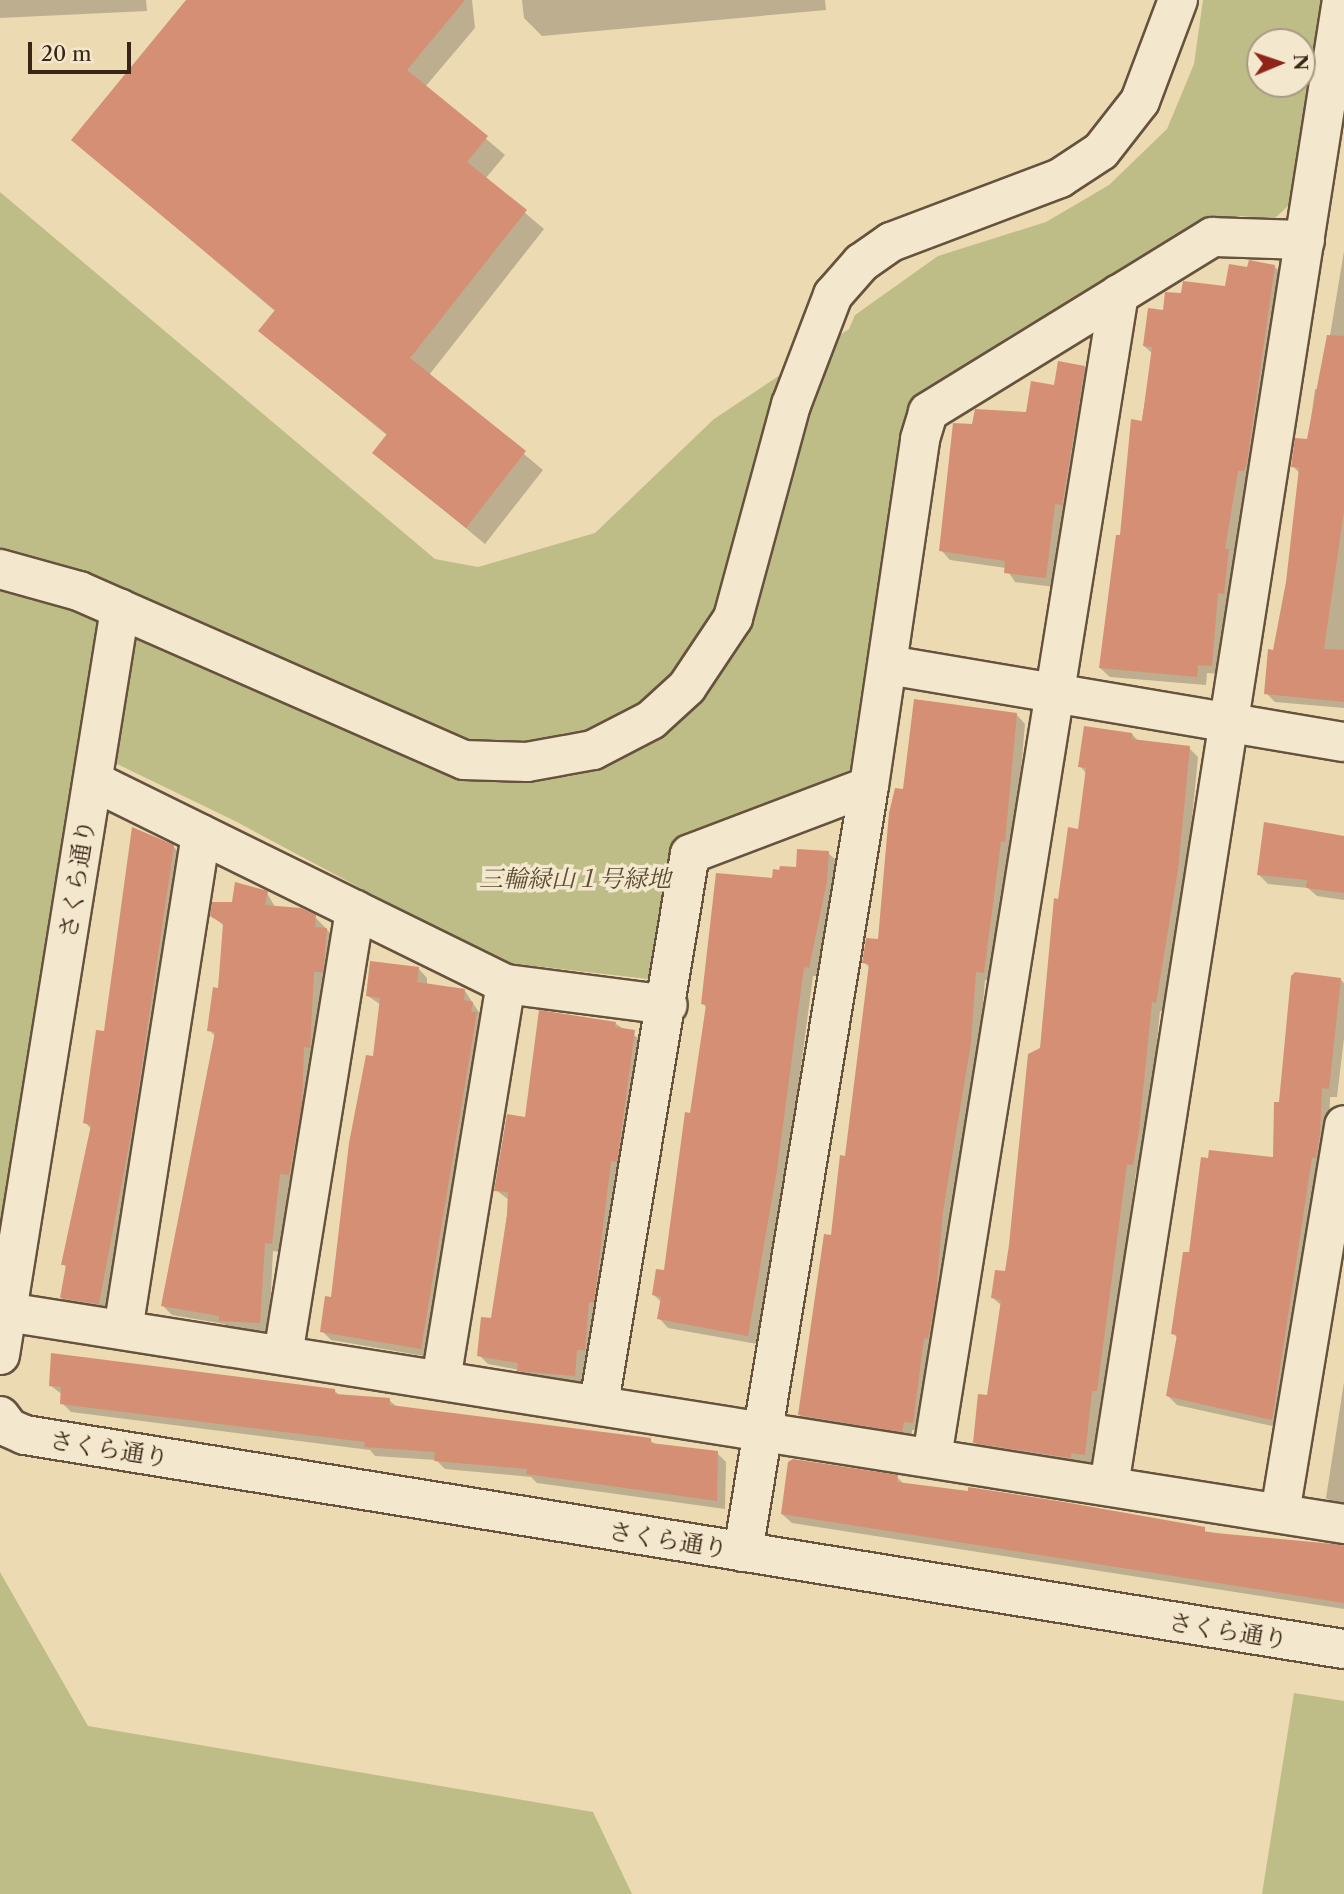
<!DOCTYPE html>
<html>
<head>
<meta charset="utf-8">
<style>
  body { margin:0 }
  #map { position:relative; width:1344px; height:1894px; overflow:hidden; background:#ecdab2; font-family:"Libre Caslon Text","Noto Serif JP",serif }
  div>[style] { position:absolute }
  .green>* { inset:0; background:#bfbd87 }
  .shadow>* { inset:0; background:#0003 }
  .building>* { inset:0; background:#d58f75 }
  .roads { filter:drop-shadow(2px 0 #66523d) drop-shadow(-2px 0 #66523d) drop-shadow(0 2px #66523d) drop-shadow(0 -2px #66523d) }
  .minor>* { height:38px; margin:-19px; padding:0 19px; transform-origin:19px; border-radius:19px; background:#f3e7cd }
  span { translate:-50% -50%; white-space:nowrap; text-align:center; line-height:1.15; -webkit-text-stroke:7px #f3e7cd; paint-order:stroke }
  .street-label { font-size:24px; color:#392516 }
  .park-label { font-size:24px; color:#5a4b32; font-style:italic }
  .north { position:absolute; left:1246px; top:28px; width:70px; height:70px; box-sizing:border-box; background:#f3e7cd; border:2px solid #a99984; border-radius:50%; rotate:88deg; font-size:19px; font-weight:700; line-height:28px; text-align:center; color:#392516 }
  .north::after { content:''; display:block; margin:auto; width:24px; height:32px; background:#8f2418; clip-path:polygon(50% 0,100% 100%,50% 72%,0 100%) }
  .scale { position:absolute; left:28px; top:42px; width:103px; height:32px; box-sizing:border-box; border:4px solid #392516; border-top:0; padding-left:9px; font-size:21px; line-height:24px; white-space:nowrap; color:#392516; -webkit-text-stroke:5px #f3e7cd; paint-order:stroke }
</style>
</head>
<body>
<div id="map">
  <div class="green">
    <div style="clip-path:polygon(evenodd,1203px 0,1328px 0,1289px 205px,1274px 219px,1239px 216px,1162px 247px,1011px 335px,910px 406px,884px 608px,852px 769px,678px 841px,648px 979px,499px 962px,235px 821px,82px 747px,0 1251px,0 192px,435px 559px,478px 567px,595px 533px,714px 419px,849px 329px,855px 315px,938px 256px,1046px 222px,1109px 185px,1167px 129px,1194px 64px,1203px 0,1260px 42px,1302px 42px,1302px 84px,1260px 84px,1260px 42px)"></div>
    <div style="clip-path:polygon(0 1572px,88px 1726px,593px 1812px,632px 1894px,0 1894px)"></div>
    <div style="clip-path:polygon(1294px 1693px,1344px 1701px,1344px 1894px,1262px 1894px)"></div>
  </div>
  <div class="shadow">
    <div style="clip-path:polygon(0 0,146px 0,147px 11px,0 18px)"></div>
    <div style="clip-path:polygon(188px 0,472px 0,475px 28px,425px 87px,505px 155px,485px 179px,544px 229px,429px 375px,543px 470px,485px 544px,375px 453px,388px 436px,260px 331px,276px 312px,73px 140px)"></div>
    <div style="clip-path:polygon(522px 0,825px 0,826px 10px,542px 36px,524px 18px)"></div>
    <div style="clip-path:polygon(1344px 251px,1344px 708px,1275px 702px,1266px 693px,1288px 582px,1300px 474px,1293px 466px,1308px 441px,1315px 389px,1321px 390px)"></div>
    <div style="clip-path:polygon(1274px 266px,1284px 276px,1253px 480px,1247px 479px,1233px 557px,1237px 560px,1233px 602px,1227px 601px,1221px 674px,1207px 673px,1206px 685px,1110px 677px,1100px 668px,1153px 354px,1144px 346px,1164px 312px,1182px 294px,1226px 288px,1248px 269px)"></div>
    <div style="clip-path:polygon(1084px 368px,1094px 377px,1070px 514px,1063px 513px,1055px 587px,1015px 582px,1006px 568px,950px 560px,941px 550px,973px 426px,1027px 414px,1056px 387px)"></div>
    <div style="clip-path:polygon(1016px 714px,1025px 724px,1014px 850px,1010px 850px,993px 982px,985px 980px,979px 1053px,922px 1431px,912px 1430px,911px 1440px,809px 1424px,800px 1415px,846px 1158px,870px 968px,864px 962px,879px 941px,904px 790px)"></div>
    <div style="clip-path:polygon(1132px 734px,1139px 742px,1189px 748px,1198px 757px,1186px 880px,1165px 1011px,1160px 1011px,1147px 1141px,1142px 1173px,1136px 1172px,1105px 1400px,1101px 1399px,1094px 1463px,1080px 1462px,1079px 1467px,984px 1452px,975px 1442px,988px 1396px,1002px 1306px,993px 1298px,1006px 1273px,1042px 1049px,1060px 901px,1079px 831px,1087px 774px,1080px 766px)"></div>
    <div style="clip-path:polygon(1344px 838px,1344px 900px,1317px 896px,1308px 888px,1268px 884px,1259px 875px)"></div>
    <div style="clip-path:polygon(173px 846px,182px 856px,108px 1313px,71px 1307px,62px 1298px,67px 1268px,63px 1264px,91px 1129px,85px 1122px,106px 1033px)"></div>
    <div style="clip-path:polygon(828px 853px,838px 862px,818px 976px,813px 976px,786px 1180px,757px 1344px,668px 1328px,659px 1318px,662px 1303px,654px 1295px,666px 1272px,707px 1008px,703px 1004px,774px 880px)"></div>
    <div style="clip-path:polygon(267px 893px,275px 907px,315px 917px,336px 939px,331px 981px,322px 980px,318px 1056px,298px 1183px,289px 1182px,281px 1252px,273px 1251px,269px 1331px,230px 1330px,224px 1324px,172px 1315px,163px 1306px,216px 1037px,209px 1030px,219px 990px,225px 927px,212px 915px)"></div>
    <div style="clip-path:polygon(418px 968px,427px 978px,427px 985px,465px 991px,486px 1023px,430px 1357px,331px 1340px,322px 1331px,332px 1299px,375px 1058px,381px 1005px,368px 996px)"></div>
    <div style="clip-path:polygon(1340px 979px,1344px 983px,1344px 1038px,1337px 1097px,1330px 1097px,1329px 1143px,1281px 1428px,1177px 1405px,1168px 1396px,1178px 1339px,1173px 1333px,1190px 1254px,1274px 1159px,1281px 1104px)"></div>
    <div style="clip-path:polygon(616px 1024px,643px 1041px,594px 1359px,585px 1358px,583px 1384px,528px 1379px,519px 1370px,488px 1364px,479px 1355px,493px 1320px,509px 1200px,496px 1190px,526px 1119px)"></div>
    <div style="clip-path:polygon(1344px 1382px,1344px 1510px,1326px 1498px)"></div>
    <div style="clip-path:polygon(51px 1386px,334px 1390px,340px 1396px,389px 1400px,397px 1407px,650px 1440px,656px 1445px,717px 1453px,726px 1462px,725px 1509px,537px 1483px,531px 1477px,445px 1469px,436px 1460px,375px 1456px,370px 1450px,71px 1412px,62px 1403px,63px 1395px)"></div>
    <div style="clip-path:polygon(897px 1477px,904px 1484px,1344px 1553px,1344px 1609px,792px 1523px,782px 1514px)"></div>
  </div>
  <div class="building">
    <div style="clip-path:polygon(186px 0,465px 0,407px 70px,488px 136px,467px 162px,527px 210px,410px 358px,526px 451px,466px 528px,372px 453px,387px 434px,258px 331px,275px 310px,71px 140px)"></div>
    <div style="clip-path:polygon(1249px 260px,1275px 265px,1247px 462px,1244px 471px,1238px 471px,1225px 549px,1229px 549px,1224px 594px,1218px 593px,1212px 666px,1198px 665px,1197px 677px,1099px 668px,1116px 535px,1120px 535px,1131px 419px,1142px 421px,1152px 347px,1143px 346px,1148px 308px,1163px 310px,1165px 292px,1181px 293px,1183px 281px,1225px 286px,1229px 264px,1247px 267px)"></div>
    <div style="clip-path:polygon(1327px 335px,1344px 336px,1344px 511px,1324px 649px,1344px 650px,1344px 702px,1264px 694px,1268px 649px,1273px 650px,1286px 582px,1299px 468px,1291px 467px,1295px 438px,1307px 439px)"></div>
    <div style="clip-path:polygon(1058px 361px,1085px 366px,1062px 505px,1055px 504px,1046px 578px,1004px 573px,1005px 561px,939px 551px,953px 423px,972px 424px,975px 409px,1026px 412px,1031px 381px,1054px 385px)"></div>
    <div style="clip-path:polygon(914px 699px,1017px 713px,1005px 842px,1001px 841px,984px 973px,976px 972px,971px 1043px,943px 1211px,936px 1294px,928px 1339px,924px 1338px,913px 1423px,904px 1422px,902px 1432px,798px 1415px,824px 1234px,831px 1235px,840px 1155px,845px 1156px,869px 964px,862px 963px,866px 938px,878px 939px,889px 813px,895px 788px,903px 789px)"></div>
    <div style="clip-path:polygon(1084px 726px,1132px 733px,1132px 739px,1190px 746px,1178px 870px,1156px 1003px,1152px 1002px,1139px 1131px,1133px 1165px,1127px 1164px,1097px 1391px,1092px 1391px,1085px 1455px,1071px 1453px,1071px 1458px,973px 1443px,978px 1394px,987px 1395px,1001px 1300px,991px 1298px,995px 1270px,1005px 1271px,1009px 1245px,1028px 1054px,1040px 1048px,1054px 898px,1058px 899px,1068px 827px,1078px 829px,1086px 768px,1078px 767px)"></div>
    <div style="clip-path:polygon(1264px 822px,1344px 836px,1344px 893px,1306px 888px,1307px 880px,1257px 875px)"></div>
    <div style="clip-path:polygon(132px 827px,174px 845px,134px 1118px,99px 1304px,60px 1298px,66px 1265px,61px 1265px,91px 1125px,83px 1123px,96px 1030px,104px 1031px)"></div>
    <div style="clip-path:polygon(797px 849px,829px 851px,827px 881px,809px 968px,804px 967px,777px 1170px,748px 1336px,657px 1319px,661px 1297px,652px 1295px,656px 1269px,664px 1270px,685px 1112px,690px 1113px,706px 1005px,701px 1004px,716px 873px,772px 878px,773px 869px,779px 870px,780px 866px,796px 867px)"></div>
    <div style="clip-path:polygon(235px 882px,268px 891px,265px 905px,301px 908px,316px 915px,315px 927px,327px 928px,323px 972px,314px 972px,310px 1048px,304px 1047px,302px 1104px,289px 1175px,280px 1174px,272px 1244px,265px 1243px,260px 1323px,219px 1321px,219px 1316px,161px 1306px,215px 1032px,207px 1031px,213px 987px,218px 988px,223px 924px,210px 916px,212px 902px,232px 902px)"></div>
    <div style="clip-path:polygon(370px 961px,419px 967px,417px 982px,465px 989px,464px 1000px,473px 1002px,471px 1012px,477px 1012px,421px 1349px,320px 1332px,325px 1296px,331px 1297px,349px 1143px,366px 1055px,373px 1056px,380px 998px,366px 996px)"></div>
    <div style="clip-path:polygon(1295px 972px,1341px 978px,1329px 1089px,1322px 1088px,1320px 1133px,1316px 1158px,1312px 1158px,1272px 1420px,1166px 1396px,1177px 1335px,1171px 1334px,1183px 1252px,1189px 1252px,1201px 1157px,1208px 1158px,1209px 1150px,1273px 1157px,1274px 1102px,1279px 1102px,1291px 976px)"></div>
    <div style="clip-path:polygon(539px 1010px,616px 1022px,615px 1027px,635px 1030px,617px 1162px,611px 1161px,594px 1302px,589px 1302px,585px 1350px,577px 1350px,575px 1376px,517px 1371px,518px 1363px,477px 1356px,481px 1317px,491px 1318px,507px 1215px,508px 1192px,494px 1191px,507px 1114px,525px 1117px)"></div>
    <div style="clip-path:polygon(51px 1353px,335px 1389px,335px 1394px,390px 1398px,390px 1405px,651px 1438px,651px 1443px,718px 1451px,717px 1501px,526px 1474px,527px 1469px,434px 1461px,435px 1452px,364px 1447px,365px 1442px,60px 1404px,61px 1387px,49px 1386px)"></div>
    <div style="clip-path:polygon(793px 1459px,898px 1475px,897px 1482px,968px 1491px,968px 1487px,1064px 1502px,1205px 1527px,1205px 1532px,1344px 1545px,1344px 1603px,781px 1514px,788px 1462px)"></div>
  </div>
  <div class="roads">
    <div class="minor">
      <div style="left:0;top:569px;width:82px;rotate:15.6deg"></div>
      <div style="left:79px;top:591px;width:420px;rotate:23.7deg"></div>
      <div style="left:464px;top:760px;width:63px;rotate:1.8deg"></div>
      <div style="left:527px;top:762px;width:67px;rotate:-10.3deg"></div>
      <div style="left:593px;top:750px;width:65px;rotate:-27.3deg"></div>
      <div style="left:651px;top:720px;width:49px;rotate:-42.5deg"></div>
      <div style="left:687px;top:687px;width:83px;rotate:-56.3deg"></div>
      <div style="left:733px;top:618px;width:221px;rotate:-74.8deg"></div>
      <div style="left:791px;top:405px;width:118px;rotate:-69.1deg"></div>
      <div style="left:833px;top:295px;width:43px;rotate:-48.8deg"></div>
      <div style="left:861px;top:263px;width:37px;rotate:-35deg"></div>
      <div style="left:891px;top:242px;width:181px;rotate:-20.7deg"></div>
      <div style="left:1060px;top:178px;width:49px;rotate:-33.4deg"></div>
      <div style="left:1101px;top:151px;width:63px;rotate:-52deg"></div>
      <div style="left:1140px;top:101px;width:108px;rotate:-69.4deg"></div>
      <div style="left:888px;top:665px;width:462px;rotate:9.6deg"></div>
      <div style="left:93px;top:781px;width:460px;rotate:26.2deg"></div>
      <div style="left:506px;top:984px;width:163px;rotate:7.4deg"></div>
      <div style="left:7px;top:1312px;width:1354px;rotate:9.01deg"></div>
      <div style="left:123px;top:1330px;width:502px;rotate:-81.06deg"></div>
      <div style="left:0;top:1355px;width:756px;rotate:-80.86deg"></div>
      <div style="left:283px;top:1355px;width:451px;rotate:-80.8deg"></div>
      <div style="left:441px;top:1380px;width:401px;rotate:-80.7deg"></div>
      <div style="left:599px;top:1404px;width:557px;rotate:-80.61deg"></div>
      <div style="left:690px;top:854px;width:191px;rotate:-20.8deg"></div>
      <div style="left:0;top:1416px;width:15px;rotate:53deg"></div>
      <div style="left:9px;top:1428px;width:17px;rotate:24deg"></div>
      <div style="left:25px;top:1435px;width:1336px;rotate:9.22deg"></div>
      <div style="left:932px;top:1457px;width:1178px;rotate:-80.87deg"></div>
      <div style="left:1109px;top:1486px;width:1504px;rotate:-81.09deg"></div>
      <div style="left:1280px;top:1513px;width:393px;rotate:-80.6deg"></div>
      <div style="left:743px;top:1552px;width:776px;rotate:-80.66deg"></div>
      <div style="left:869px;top:786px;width:351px;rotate:-81.6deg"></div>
      <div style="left:920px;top:439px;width:28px;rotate:-73deg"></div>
      <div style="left:928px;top:412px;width:334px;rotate:-31.6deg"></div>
      <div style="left:1213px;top:237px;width:92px;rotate:1.9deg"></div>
    </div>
  </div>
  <div class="street-label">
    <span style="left:77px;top:879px;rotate:-81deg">さくら通り</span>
    <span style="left:109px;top:1449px;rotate:9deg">さくら通り</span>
    <span style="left:668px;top:1540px;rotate:9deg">さくら通り</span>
    <span style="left:1228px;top:1631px;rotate:9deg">さくら通り</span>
  </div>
  <div class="park-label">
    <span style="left:575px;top:879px">三輪緑山１号緑地</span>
  </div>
  <div class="north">N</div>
  <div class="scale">20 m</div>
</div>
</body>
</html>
